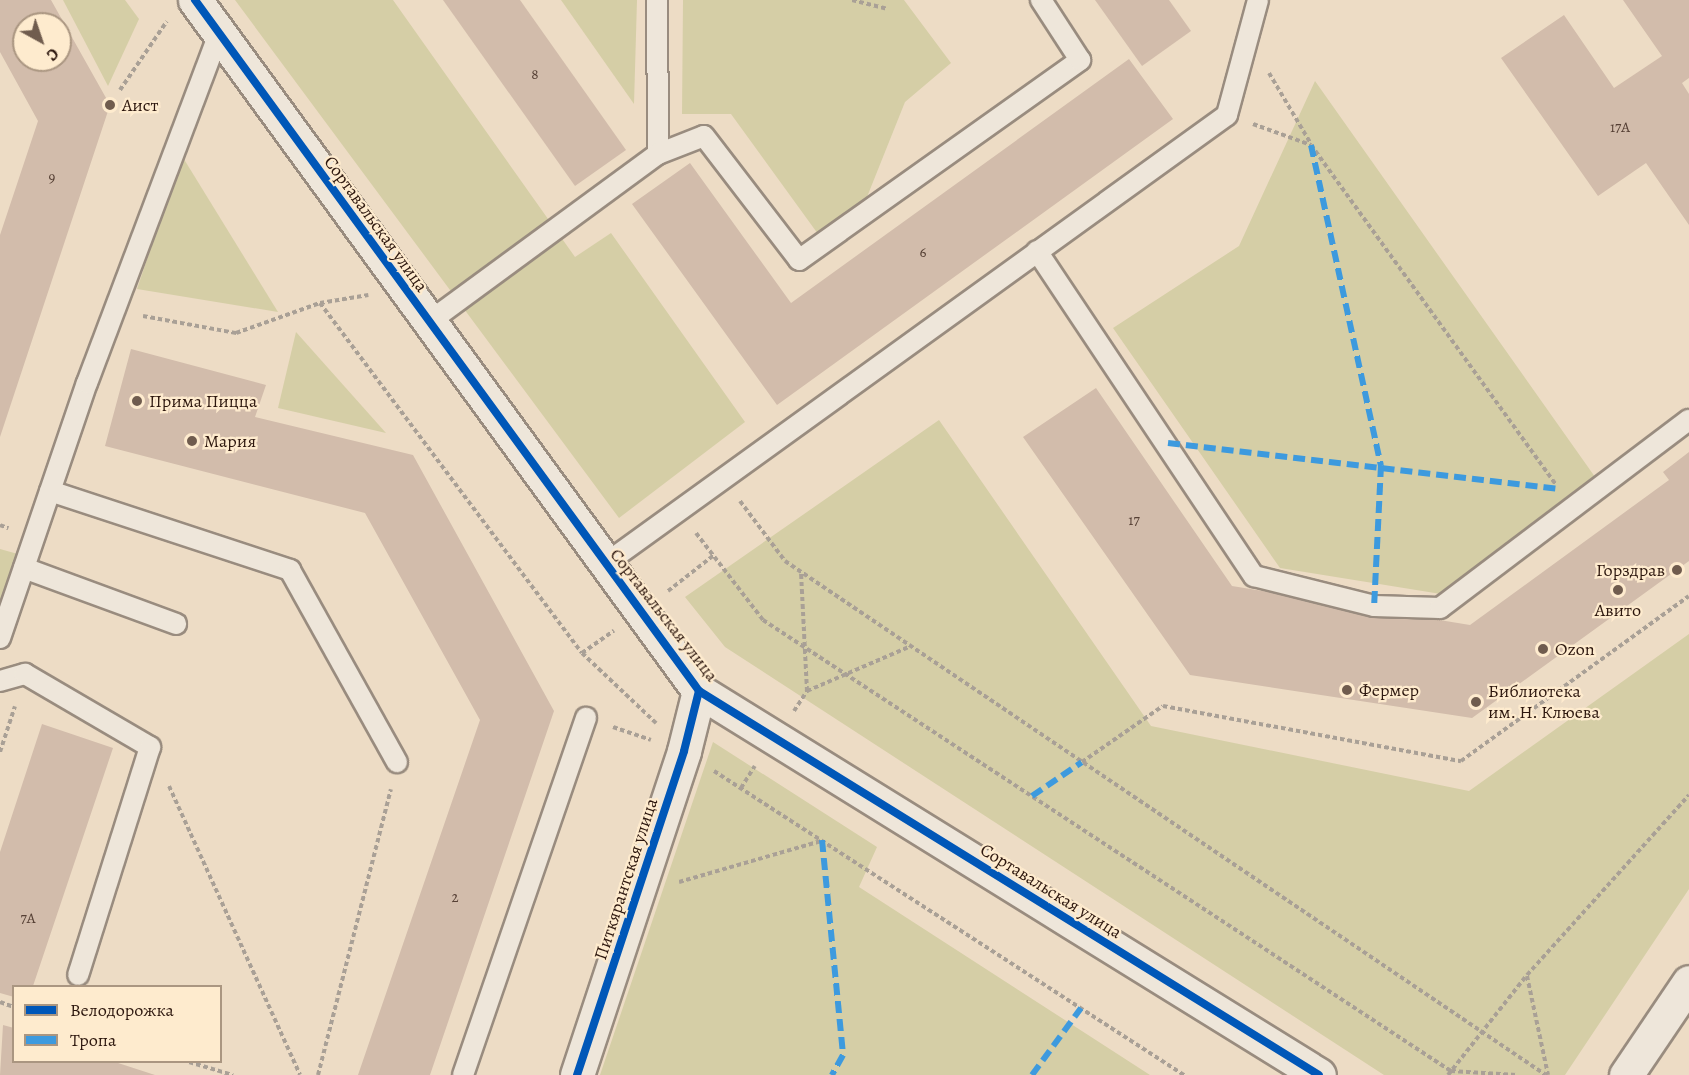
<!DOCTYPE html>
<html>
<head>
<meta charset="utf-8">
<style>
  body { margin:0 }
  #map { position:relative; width:1689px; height:1075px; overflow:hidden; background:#eddcc5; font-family:Alegreya,serif }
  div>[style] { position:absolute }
  .green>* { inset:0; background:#d5cea6 }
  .building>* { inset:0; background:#d2bcab }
  .path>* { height:4px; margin-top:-2px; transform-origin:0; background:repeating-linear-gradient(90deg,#a9a096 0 4.5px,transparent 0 7.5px) }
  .roads { filter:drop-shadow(2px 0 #998c7f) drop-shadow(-2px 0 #998c7f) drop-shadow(0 2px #998c7f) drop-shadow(0 -2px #998c7f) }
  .service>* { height:20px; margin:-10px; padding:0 10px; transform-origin:10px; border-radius:10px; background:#eee6da }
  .minor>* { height:33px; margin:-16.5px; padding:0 16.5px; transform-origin:16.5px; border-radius:16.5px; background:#eee6da }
  .secondary>* { height:33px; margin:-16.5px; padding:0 16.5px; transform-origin:16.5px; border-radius:16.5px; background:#eee6da }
  .quiet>* { height:6px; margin-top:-3px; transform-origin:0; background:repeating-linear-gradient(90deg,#3d9ade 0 12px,transparent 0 18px) }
  .cycleway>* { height:8px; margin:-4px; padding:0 4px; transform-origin:4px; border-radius:4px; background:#0057b8 }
  .dots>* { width:16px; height:16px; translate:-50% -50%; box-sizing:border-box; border:3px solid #feebce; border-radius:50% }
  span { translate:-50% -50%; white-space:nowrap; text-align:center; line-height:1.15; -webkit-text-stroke:4.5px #feebce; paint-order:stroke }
  .number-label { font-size:15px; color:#564035 }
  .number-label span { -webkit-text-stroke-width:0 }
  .poi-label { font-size:18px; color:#2d170e }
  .left { translate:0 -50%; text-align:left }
  .right { translate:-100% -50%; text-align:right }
  .street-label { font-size:18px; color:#2d170e }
  .legend { position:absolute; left:12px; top:985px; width:210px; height:78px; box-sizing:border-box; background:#feebce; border:2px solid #aa9681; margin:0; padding:8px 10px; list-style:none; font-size:18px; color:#2d170e }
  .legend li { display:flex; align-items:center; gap:12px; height:30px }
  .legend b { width:30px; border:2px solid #aa9681 }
  .north { position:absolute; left:12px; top:12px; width:60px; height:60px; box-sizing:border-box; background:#feebce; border:2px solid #aa9681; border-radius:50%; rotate:140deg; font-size:16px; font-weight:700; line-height:24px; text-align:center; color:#2d170e }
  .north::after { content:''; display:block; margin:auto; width:21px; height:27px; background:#705c4e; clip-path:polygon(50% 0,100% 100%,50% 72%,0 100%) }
</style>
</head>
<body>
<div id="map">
  <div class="green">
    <div style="clip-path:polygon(63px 0,125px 0,139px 19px,108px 86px)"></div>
    <div style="clip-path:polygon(235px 0,393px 0,575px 257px,611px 233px,745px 422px,619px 518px)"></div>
    <div style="clip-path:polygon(561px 0,637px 0,634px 104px)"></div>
    <div style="clip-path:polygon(683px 0,904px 0,951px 63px,905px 102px,865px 202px,818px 234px,731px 114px,682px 114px)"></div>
    <div style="clip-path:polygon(1315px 81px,1600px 484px,1441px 594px,1280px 568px,1113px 328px,1239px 246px)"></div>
    <div style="clip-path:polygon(182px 156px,278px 312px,137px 289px)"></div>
    <div style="clip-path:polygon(296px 332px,386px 433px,278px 408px)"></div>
    <div style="clip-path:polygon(939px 420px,1151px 726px,1469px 791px,1689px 634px,1689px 889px,1565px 1075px,1384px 1075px,725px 647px,685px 597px)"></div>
    <div style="clip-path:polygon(0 549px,25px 556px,0 622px)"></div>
    <div style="clip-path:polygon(713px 742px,877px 847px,859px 887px,1150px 1075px,600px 1075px)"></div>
  </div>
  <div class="building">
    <div style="clip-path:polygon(evenodd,0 0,51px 0,110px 105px,0 437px,0 235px,38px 121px,0 52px,0 0,24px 24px,60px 24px,60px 60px,24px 60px,24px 24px)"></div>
    <div style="clip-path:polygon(443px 0,520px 0,626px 150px,575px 186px)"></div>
    <div style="clip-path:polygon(1095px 0,1169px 0,1191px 31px,1142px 66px)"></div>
    <div style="clip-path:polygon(1623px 0,1689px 0,1689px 78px,1682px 83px,1689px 94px,1689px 225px,1646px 163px,1598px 196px,1501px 58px,1564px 15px,1614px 88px,1662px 56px)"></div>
    <div style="clip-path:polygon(1129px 59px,1173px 119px,777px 405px,632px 204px,690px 163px,791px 303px)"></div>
    <div style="clip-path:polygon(131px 349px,266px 385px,255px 417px,413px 455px,554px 711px,430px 1075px,358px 1075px,480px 720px,365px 513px,105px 446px)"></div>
    <div style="clip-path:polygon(1096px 388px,1232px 586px,1470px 625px,1669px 480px,1663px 472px,1689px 452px,1689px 561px,1472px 718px,1190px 675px,1023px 437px)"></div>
    <div style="clip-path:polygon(42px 724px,113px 748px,33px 986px,14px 986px,14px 997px,0 993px,0 852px)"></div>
    <div style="clip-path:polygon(3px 1025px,14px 1028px,14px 1062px,115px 1062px,155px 1075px,0 1075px)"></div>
  </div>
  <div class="path">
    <div style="left:852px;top:0;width:36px;rotate:14deg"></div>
    <div style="left:1269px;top:73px;width:82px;rotate:59.4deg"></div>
    <div style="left:120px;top:90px;width:83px;rotate:-55.7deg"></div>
    <div style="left:1253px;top:124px;width:62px;rotate:19.9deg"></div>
    <div style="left:1311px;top:145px;width:419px;rotate:54.2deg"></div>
    <div style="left:320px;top:303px;width:437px;rotate:53.2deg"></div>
    <div style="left:582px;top:653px;width:102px;rotate:43.4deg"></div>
    <div style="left:143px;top:316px;width:95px;rotate:10.4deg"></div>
    <div style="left:236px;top:333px;width:89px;rotate:-19.7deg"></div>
    <div style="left:320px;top:303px;width:49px;rotate:-9.5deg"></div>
    <div style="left:740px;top:501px;width:75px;rotate:53.1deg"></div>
    <div style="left:785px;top:561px;width:918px;rotate:34.04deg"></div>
    <div style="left:0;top:525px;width:9px;rotate:21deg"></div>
    <div style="left:696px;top:533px;width:110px;rotate:52.4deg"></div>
    <div style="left:763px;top:620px;width:823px;rotate:33.25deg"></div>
    <div style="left:1451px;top:1071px;width:66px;rotate:3.5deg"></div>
    <div style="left:668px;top:591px;width:58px;rotate:-38deg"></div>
    <div style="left:582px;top:653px;width:39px;rotate:-35deg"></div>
    <div style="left:807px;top:691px;width:113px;rotate:-23.4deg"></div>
    <div style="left:794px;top:711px;width:24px;rotate:-57deg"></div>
    <div style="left:807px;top:691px;width:118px;rotate:-92.9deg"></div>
    <div style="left:613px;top:727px;width:40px;rotate:18.9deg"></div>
    <div style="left:0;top:752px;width:48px;rotate:-71.9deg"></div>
    <div style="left:1082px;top:762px;width:98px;rotate:-34.7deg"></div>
    <div style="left:1163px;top:706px;width:303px;rotate:10.5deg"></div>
    <div style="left:1461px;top:761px;width:281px;rotate:-35.9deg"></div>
    <div style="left:714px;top:771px;width:560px;rotate:32.9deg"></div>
    <div style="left:169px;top:786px;width:317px;rotate:65.6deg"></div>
    <div style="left:741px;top:788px;width:26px;rotate:-58deg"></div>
    <div style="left:679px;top:882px;width:148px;rotate:-16.1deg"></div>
    <div style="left:1527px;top:976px;width:101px;rotate:78deg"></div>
    <div style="left:0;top:1002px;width:15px;rotate:20deg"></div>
    <div style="left:189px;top:1062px;width:46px;rotate:16.5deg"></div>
    <div style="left:318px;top:1075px;width:295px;rotate:-75.7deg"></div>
    <div style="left:1448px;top:1075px;width:127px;rotate:-51.7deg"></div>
    <div style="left:1527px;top:975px;width:242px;rotate:-48deg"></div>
  </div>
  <div class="roads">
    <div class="service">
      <div style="left:657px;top:0;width:154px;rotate:89.6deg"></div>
      <div style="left:1037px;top:251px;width:391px;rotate:56.3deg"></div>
      <div style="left:1254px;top:576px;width:124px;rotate:14deg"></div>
      <div style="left:1374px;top:606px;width:66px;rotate:1.7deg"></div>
      <div style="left:1440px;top:608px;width:312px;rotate:-37.1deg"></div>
      <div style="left:429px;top:322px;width:284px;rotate:-36.3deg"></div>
      <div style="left:658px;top:154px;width:49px;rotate:-21.4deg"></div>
      <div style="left:704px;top:136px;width:156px;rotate:52.5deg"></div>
      <div style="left:799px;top:260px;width:345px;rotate:-35.4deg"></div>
      <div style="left:1080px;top:60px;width:72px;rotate:-123deg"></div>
      <div style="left:50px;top:491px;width:253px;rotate:18.2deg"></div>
      <div style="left:290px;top:570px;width:220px;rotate:60.9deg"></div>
      <div style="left:605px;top:564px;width:767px;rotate:-35.82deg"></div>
      <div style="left:1227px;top:115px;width:119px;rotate:-74.9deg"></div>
      <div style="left:24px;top:568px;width:162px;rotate:20.2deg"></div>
      <div style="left:0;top:638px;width:269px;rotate:-71.2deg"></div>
      <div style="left:87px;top:383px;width:374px;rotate:-69.3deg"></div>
      <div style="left:0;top:681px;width:26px;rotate:-16deg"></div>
      <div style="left:25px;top:674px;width:145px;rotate:30.3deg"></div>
      <div style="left:150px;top:747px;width:239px;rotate:107.5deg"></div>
      <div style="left:463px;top:1075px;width:378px;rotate:-71deg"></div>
    </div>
    <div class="minor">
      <div style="left:195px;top:0;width:855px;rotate:53.89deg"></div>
      <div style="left:699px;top:691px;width:729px;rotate:31.77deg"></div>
      <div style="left:577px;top:1075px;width:341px;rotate:-71.7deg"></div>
      <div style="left:684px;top:751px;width:62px;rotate:-76deg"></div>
    </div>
    <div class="secondary">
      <div style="left:1626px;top:1075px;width:112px;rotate:-55.9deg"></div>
    </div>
  </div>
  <div class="quiet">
    <div style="left:1311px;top:145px;width:328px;rotate:77.7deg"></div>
    <div style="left:1381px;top:465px;width:141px;rotate:92.8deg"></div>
    <div style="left:1168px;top:443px;width:394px;rotate:6.7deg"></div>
    <div style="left:1032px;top:796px;width:60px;rotate:-34.2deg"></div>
    <div style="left:822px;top:840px;width:216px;rotate:84.4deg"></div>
    <div style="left:843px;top:1055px;width:23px;rotate:119deg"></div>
    <div style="left:1032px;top:1075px;width:83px;rotate:-53.8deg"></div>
  </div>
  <div class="cycleway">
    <div style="left:195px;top:0;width:855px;rotate:53.89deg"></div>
    <div style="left:699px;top:691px;width:729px;rotate:31.77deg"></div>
    <div style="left:577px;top:1075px;width:341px;rotate:-71.7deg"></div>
    <div style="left:684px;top:751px;width:62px;rotate:-76deg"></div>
  </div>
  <div class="dots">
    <div style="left:110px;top:105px;background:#705c4e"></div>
    <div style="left:137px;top:401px;background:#705c4e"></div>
    <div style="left:192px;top:441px;background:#705c4e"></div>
    <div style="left:1677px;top:570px;background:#705c4e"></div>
    <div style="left:1618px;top:590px;background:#705c4e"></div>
    <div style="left:1543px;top:649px;background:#705c4e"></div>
    <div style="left:1347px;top:690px;background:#705c4e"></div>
    <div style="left:1476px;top:702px;background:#705c4e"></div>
  </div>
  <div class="number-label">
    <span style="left:535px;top:75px">8</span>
    <span style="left:1620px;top:128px">17А</span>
    <span style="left:52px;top:178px">9</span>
    <span style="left:923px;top:253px">6</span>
    <span style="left:1134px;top:521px">17</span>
    <span style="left:455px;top:898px">2</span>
    <span style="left:28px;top:919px">7А</span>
  </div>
  <div class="poi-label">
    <span class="left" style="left:122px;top:105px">Аист</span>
    <span class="left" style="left:149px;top:401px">Прима Пицца</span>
    <span class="left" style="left:204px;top:441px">Мария</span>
    <span class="right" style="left:1665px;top:570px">Горздрав</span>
    <span style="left:1618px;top:610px">Авито</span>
    <span class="left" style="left:1555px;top:649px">Ozon</span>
    <span class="left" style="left:1359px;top:690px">Фермер</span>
    <span class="left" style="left:1488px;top:702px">Библиотека<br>им. Н. Клюева</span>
  </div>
  <div class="street-label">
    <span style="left:376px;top:224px;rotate:54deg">Сортавальская улица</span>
    <span style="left:664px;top:615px;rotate:52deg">Сортавальская улица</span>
    <span style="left:626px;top:879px;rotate:-72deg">Питкярантская улица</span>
    <span style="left:1051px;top:891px;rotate:32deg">Сортавальская улица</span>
  </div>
  <ul class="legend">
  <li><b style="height:8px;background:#0057b8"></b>Велодорожка</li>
  <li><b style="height:8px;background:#3d9ade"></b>Тропа</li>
  </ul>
  <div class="north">С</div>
</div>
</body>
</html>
